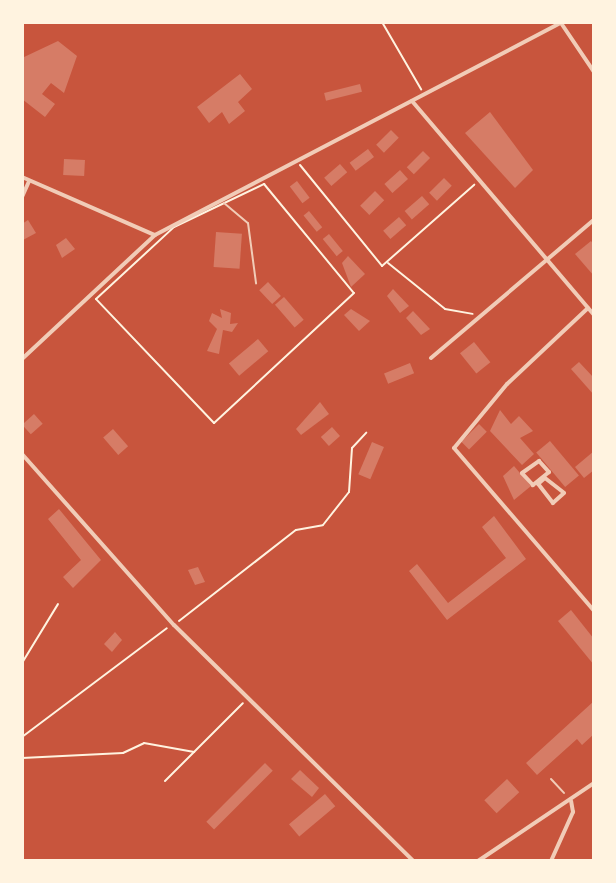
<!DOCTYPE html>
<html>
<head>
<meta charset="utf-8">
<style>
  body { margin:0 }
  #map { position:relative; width:616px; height:883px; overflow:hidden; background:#c8553d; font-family:"Fira Sans Condensed",sans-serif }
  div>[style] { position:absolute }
  .building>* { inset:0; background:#d67c66; transform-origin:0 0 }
  .path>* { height:2px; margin:-1px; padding:0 1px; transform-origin:1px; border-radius:1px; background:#fff3e0 }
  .service>* { height:2px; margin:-1px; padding:0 1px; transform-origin:1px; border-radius:1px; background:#f1ccb7 }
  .minor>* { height:4px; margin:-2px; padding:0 2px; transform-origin:2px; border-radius:2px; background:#f1ccb7 }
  span { translate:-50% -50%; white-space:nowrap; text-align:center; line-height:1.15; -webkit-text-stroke:6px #fff3e0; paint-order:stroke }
  .frame { position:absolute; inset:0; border:24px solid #fff3e0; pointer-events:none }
</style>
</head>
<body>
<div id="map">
  <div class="building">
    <div style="clip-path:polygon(58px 41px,77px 56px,64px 93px,51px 83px,42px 94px,55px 104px,45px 117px,22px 99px,22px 58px)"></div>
    <div style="clip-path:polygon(240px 74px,252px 89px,238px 102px,245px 111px,229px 124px,222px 112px,209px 123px,197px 107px)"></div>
    <div style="left:360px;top:84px;width:8px;height:37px;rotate:76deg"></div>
    <div style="clip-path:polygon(490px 112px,533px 170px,515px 188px,465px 133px)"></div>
    <div style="left:391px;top:130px;width:11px;height:21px;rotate:45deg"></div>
    <div style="left:368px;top:149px;width:10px;height:23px;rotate:53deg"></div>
    <div style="left:423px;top:151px;width:10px;height:23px;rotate:45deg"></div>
    <div style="left:64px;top:159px;width:21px;height:16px;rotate:3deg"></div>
    <div style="left:340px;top:164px;width:11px;height:21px;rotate:49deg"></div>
    <div style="left:400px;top:170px;width:12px;height:21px;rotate:48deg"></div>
    <div style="left:444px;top:178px;width:11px;height:21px;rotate:45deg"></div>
    <div style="left:297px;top:181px;width:21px;height:9px;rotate:53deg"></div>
    <div style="left:375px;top:191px;width:13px;height:21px;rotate:45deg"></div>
    <div style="left:422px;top:196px;width:11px;height:23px;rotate:49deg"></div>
    <div style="left:309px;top:211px;width:21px;height:7px;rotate:51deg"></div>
    <div style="left:399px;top:217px;width:11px;height:21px;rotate:49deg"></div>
    <div style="clip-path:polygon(28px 220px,36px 233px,23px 240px,22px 224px)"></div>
    <div style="left:216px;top:232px;width:26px;height:35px;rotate:4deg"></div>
    <div style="left:329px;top:234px;width:22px;height:8px;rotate:51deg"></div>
    <div style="clip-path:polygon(66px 238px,75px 249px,62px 258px,56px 245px)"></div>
    <div style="clip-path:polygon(591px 241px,594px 245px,594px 276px,575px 254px)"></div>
    <div style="clip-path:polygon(348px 256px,365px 274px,351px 287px,342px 263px)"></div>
    <div style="left:268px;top:282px;width:19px;height:12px;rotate:47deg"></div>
    <div style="clip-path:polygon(393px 289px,409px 306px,400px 313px,387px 296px)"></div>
    <div style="left:284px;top:297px;width:30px;height:12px;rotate:49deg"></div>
    <div style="clip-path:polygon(220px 309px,231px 313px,230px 324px,238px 323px,232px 332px,223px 330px,219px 354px,207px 351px,217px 329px,209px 321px,212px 313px,222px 318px)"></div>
    <div style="clip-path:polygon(351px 309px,370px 321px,359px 331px,344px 315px)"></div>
    <div style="clip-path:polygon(413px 311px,430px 329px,421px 335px,406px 318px)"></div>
    <div style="left:258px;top:339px;width:16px;height:38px;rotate:50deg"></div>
    <div style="left:474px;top:342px;width:26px;height:18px;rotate:51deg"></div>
    <div style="clip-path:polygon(579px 362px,594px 378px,594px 395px,571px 369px)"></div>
    <div style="left:410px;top:363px;width:11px;height:28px;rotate:68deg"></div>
    <div style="clip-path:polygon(320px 402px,329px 414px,301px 435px,296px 429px)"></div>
    <div style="clip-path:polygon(500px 410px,511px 424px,519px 416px,533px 431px,520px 438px,534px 454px,522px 465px,490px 431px)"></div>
    <div style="left:34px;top:414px;width:13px;height:16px;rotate:48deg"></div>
    <div style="left:479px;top:424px;width:11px;height:25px;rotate:45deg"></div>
    <div style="left:332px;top:427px;width:12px;height:15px;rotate:48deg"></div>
    <div style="left:113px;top:429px;width:23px;height:13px;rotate:49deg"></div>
    <div style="left:550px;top:441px;width:45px;height:18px;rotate:50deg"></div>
    <div style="left:372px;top:442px;width:13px;height:35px;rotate:23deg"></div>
    <div style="clip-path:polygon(594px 451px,594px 470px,584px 478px,575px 467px)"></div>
    <div style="clip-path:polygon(514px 466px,531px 486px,514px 500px,503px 476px)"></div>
    <div style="clip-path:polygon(59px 509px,101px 560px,73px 588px,63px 577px,81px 560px,48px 519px)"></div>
    <div style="clip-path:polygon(494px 516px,526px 559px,447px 620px,409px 571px,417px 564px,448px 603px,506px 558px,482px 527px)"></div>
    <div style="clip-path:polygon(198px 567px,205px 582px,195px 585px,188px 570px)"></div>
    <div style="clip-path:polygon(571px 610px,594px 639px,594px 665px,558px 621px)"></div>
    <div style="clip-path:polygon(115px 632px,122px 640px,112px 652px,104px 644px)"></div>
    <div style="clip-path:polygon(594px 701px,594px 734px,582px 745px,577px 739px,537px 775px,526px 763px)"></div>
    <div style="left:265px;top:763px;width:11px;height:83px;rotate:45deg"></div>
    <div style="clip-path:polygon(300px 770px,319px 788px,312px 797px,291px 779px)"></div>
    <div style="left:507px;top:779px;width:18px;height:31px;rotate:47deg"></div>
    <div style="left:325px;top:794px;width:16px;height:47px;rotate:50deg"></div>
  </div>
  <div class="path">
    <div style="left:382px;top:22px;width:78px;rotate:59.8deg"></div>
    <div style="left:300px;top:165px;width:130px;rotate:50.9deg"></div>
    <div style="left:382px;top:266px;width:123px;rotate:-41.4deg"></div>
    <div style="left:264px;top:184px;width:141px;rotate:50.5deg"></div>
    <div style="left:354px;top:293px;width:191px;rotate:137.1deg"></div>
    <div style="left:214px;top:423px;width:171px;rotate:-133.6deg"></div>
    <div style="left:96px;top:299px;width:106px;rotate:-42.7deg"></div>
    <div style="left:174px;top:227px;width:100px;rotate:-25.5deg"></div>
    <div style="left:388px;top:263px;width:73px;rotate:38.9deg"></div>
    <div style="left:445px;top:309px;width:28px;rotate:10deg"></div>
    <div style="left:179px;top:621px;width:148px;rotate:-37.9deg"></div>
    <div style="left:296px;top:530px;width:27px;rotate:-10deg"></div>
    <div style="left:323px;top:525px;width:42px;rotate:-51.8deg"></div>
    <div style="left:349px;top:492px;width:44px;rotate:-86.1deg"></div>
    <div style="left:352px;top:448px;width:21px;rotate:-47deg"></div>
    <div style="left:22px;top:663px;width:69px;rotate:-58.6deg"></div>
    <div style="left:22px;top:737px;width:181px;rotate:-36.9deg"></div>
    <div style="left:22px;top:758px;width:101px;rotate:-2.8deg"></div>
    <div style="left:123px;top:753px;width:23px;rotate:-25deg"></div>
    <div style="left:144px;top:743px;width:51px;rotate:10.2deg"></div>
    <div style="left:165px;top:781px;width:110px;rotate:-45deg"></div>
  </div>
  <div class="service">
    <div style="left:224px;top:203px;width:31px;rotate:40deg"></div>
    <div style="left:248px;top:223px;width:61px;rotate:82.4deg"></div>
    <div style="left:551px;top:779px;width:19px;rotate:47deg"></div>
  </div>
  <div class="minor">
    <div style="left:561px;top:23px;width:59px;rotate:56deg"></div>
    <div style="left:412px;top:101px;width:281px;rotate:49.6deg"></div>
    <div style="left:22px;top:177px;width:145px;rotate:23.6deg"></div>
    <div style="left:22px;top:197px;width:17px;rotate:-66deg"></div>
    <div style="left:588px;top:308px;width:111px;rotate:136.8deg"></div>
    <div style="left:507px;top:384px;width:83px;rotate:129.6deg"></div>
    <div style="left:454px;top:448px;width:215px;rotate:49.3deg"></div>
    <div style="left:431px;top:358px;width:214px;rotate:-40.3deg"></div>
    <div style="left:22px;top:359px;width:182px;rotate:-43deg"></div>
    <div style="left:155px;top:235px;width:459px;rotate:-27.6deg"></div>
    <div style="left:22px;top:454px;width:229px;rotate:48.4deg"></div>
    <div style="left:174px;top:625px;width:336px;rotate:44.6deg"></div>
    <div style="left:539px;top:461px;width:15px;rotate:48deg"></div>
    <div style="left:549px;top:472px;width:21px;rotate:141deg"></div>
    <div style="left:533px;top:485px;width:16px;rotate:-133deg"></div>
    <div style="left:522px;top:473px;width:21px;rotate:-35deg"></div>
    <div style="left:545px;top:478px;width:24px;rotate:38deg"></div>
    <div style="left:564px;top:493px;width:15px;rotate:138deg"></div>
    <div style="left:553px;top:503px;width:24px;rotate:-128deg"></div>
    <div style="left:538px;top:484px;width:9px;rotate:-41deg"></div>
    <div style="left:478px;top:861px;width:140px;rotate:-33.9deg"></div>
    <div style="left:551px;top:861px;width:54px;rotate:-65.8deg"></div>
    <div style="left:573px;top:812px;width:11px;rotate:-100deg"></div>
  </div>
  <div class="frame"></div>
</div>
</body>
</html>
